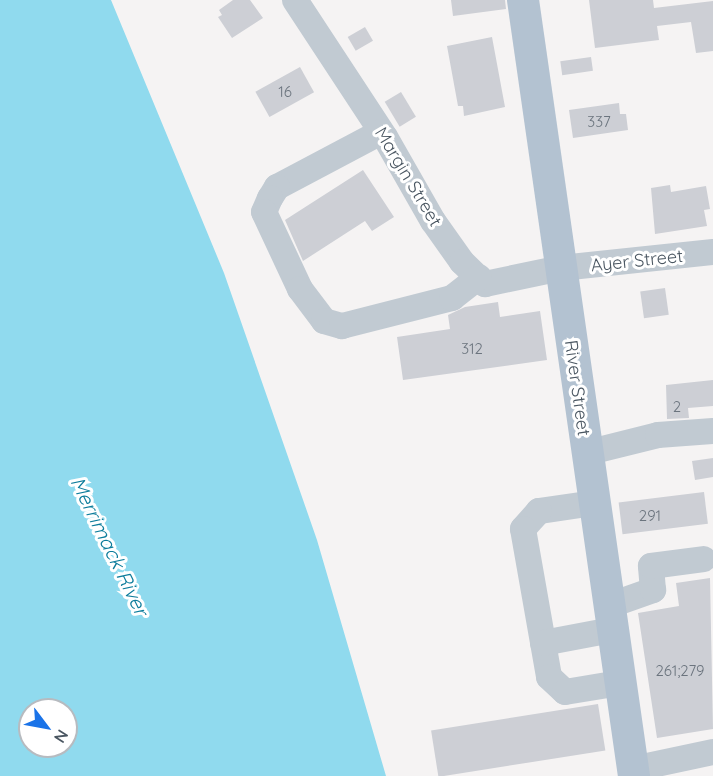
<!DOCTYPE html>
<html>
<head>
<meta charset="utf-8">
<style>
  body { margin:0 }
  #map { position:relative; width:713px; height:776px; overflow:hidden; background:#f5f3f3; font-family:Quicksand,sans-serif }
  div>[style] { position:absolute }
  .water>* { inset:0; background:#90daee }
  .building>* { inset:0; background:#cdcfd5; transform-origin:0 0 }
  .minor>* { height:26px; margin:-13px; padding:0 13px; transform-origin:13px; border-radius:13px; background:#c1cad2 }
  .major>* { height:32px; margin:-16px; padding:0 16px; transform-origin:16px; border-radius:16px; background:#b3c2d1 }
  span { translate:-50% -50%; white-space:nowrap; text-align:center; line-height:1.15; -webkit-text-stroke:6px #fff; paint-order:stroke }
  .number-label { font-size:15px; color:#6b747e }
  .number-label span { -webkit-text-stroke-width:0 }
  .street-label { font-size:18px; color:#4a5661 }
  .water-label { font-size:20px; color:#0c7c9b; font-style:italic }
  .north { position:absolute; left:18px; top:698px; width:60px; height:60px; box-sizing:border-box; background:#fff; border:2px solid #b7bbc0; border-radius:50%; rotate:122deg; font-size:16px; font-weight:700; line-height:24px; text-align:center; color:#4a5661 }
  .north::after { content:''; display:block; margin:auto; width:21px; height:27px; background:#1a73e8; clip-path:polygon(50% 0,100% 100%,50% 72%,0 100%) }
</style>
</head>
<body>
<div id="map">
  <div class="water">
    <div style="clip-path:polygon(evenodd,0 0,111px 0,224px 273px,317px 540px,386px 776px,0 776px,0 0,30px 710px,66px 710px,66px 746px,30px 746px,30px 710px)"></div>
  </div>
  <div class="building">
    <div style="clip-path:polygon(233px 0,250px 0,263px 18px,232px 38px,218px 17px,222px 15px,219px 10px)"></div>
    <div style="clip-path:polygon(451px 0,505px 0,506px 9px,453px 16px)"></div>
    <div style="clip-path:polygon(589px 0,653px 0,654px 8px,713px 1px,713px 51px,696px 53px,691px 22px,657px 26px,659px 40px,595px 48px)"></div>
    <div style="left:365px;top:27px;width:16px;height:20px;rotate:60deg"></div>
    <div style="clip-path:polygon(492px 37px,505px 107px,464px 116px,463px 106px,458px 106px,447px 46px)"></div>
    <div style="left:591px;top:57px;width:14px;height:31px;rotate:82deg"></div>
    <div style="left:300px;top:67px;width:29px;height:51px;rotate:61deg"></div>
    <div style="left:401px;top:92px;width:29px;height:19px;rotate:59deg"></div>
    <div style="clip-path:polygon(619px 103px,620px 114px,626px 114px,628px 130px,573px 138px,569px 110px)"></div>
    <div style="clip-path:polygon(363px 170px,394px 217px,372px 231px,365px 221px,303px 261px,285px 220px)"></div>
    <div style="clip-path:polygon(670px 185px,671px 192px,706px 186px,710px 209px,704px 210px,707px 226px,655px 234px,651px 188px)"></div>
    <div style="left:665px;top:288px;width:27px;height:25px;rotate:82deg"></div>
    <div style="clip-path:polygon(498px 302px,500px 317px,540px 311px,547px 360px,403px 380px,397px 337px,450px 329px,448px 315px,465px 307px)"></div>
    <div style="clip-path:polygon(713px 380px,713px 406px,688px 408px,689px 418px,667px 419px,666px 385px)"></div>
    <div style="clip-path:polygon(713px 458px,713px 477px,695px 480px,692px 461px)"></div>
    <div style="left:704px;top:492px;width:32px;height:86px;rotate:83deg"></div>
    <div style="clip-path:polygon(710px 578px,713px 729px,657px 738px,638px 613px,679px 606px,676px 583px)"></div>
    <div style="left:598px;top:704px;width:47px;height:169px;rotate:81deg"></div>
  </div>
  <div class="minor">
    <div style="left:295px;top:0;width:164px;rotate:56.7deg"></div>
    <div style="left:385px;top:137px;width:97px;rotate:60.3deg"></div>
    <div style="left:433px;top:221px;width:50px;rotate:54.7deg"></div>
    <div style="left:462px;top:262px;width:32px;rotate:44deg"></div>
    <div style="left:485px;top:284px;width:78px;rotate:-11.9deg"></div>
    <div style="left:561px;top:268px;width:153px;rotate:-6deg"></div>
    <div style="left:381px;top:132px;width:118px;rotate:152.1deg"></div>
    <div style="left:277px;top:187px;width:13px;rotate:122deg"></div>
    <div style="left:270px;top:198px;width:15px;rotate:113deg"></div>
    <div style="left:264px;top:212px;width:85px;rotate:64.9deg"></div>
    <div style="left:300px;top:289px;width:40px;rotate:53deg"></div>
    <div style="left:324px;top:321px;width:19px;rotate:16deg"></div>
    <div style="left:342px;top:326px;width:114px;rotate:-14.3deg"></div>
    <div style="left:452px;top:298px;width:34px;rotate:-38deg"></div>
    <div style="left:586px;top:453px;width:74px;rotate:-14deg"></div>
    <div style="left:658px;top:435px;width:55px;rotate:-4.2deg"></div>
    <div style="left:594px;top:503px;width:56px;rotate:171.7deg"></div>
    <div style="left:539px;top:511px;width:24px;rotate:132deg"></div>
    <div style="left:523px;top:529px;width:150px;rotate:80deg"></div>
    <div style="left:549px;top:677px;width:22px;rotate:43deg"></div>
    <div style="left:565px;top:692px;width:56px;rotate:-9.3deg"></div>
    <div style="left:608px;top:606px;width:48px;rotate:-19.6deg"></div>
    <div style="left:653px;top:590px;width:24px;rotate:-95deg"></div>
    <div style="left:651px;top:566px;width:53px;rotate:-7.5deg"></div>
    <div style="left:543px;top:643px;width:70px;rotate:-10.7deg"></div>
    <div style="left:633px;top:769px;width:82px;rotate:-12deg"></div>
  </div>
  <div class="major">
    <div style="left:523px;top:0;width:784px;rotate:81.86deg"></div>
  </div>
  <div class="number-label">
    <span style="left:285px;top:92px">16</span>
    <span style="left:599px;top:122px">337</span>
    <span style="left:472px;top:349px">312</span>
    <span style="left:677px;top:407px">2</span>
    <span style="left:650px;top:516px">291</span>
    <span style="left:680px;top:671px">261;279</span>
  </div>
  <div class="street-label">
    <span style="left:408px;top:177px;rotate:59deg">Margin Street</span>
    <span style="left:637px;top:261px;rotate:-6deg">Ayer Street</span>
    <span style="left:577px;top:388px;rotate:82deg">River Street</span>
  </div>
  <div class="water-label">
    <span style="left:110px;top:546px;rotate:64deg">Merrimack River</span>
  </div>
  <div class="north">N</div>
</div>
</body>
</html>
